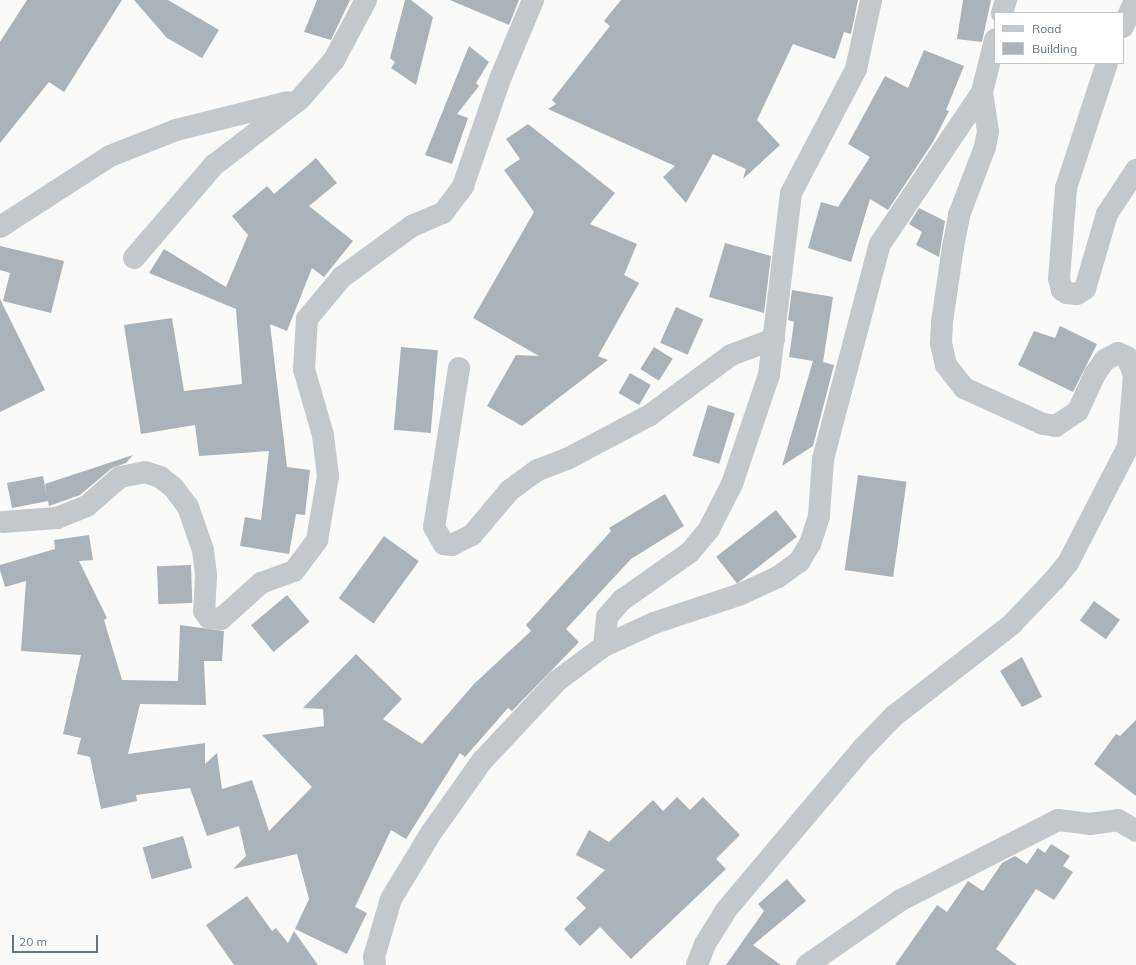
<!DOCTYPE html>
<html>
<head>
<meta charset="utf-8">
<style>
  body { margin:0 }
  #map { position:relative; width:1136px; height:965px; overflow:hidden; background:#fafaf8; font-family:Mulish,sans-serif }
  div>[style] { position:absolute }
  .building>* { inset:0; background:#aab3b9; transform-origin:0 0 }
  .street>* { height:22px; margin:-11px; padding:0 11px; transform-origin:11px; border-radius:11px; background:#c3c8cc }
  span { translate:-50% -50%; white-space:nowrap; text-align:center; line-height:1.15; -webkit-text-stroke:4px #fff; paint-order:stroke }
  .legend { position:absolute; left:994px; top:12px; width:130px; height:52px; box-sizing:border-box; background:#fff; border:1px solid #c1c8cd; margin:0; padding:5px 7px; list-style:none; font-size:12px; color:#657683 }
  .legend li { display:flex; align-items:center; gap:8px; height:20px }
  .legend b { width:20px; border:1px solid #c1c8cd }
  .scale { position:absolute; left:12px; top:935px; width:86px; height:18px; box-sizing:border-box; border:2px solid #657683; border-top:0; padding-left:5px; font-size:12px; line-height:14px; white-space:nowrap; color:#657683; -webkit-text-stroke:3px #fff; paint-order:stroke }
</style>
</head>
<body>
<div id="map">
  <div class="building">
    <div style="clip-path:polygon(27px 0,122px 0,64px 92px,49px 82px,0 143px,0 42px)"></div>
    <div style="clip-path:polygon(134px 0,168px 0,219px 30px,202px 58px,167px 38px)"></div>
    <div style="clip-path:polygon(317px 0,350px 0,331px 40px,304px 32px)"></div>
    <div style="clip-path:polygon(405px 0,411px 0,433px 17px,416px 85px,391px 68px,395px 62px,390px 58px)"></div>
    <div style="clip-path:polygon(450px 0,519px 0,509px 25px)"></div>
    <div style="clip-path:polygon(621px 0,858px 0,851px 34px,844px 32px,835px 59px,793px 44px,757px 120px,780px 145px,743px 179px,746px 169px,713px 154px,686px 203px,663px 177px,675px 166px,548px 109px,556px 104px,552px 100px,610px 26px,604px 21px)"></div>
    <div style="clip-path:polygon(963px 0,991px 0,982px 42px,957px 39px)"></div>
    <div style="clip-path:polygon(469px 46px,489px 62px,476px 83px,479px 86px,457px 114px,468px 118px,452px 164px,425px 155px)"></div>
    <div style="clip-path:polygon(924px 50px,964px 66px,946px 110px,949px 111px,933px 142px,888px 210px,870px 199px,851px 262px,808px 248px,821px 202px,838px 207px,870px 157px,848px 144px,885px 76px,908px 88px)"></div>
    <div style="clip-path:polygon(528px 124px,615px 193px,590px 224px,637px 244px,624px 275px,639px 283px,598px 356px,608px 360px,522px 426px,487px 406px,516px 355px,539px 356px,473px 318px,534px 212px,504px 170px,520px 159px,506px 139px)"></div>
    <div style="clip-path:polygon(316px 158px,337px 183px,309px 206px,353px 241px,324px 277px,312px 268px,287px 331px,270px 324px,287px 467px,310px 470px,305px 515px,296px 514px,289px 554px,240px 546px,245px 517px,261px 520px,269px 451px,199px 456px,195px 425px,141px 434px,124px 325px,172px 318px,184px 391px,242px 384px,236px 309px,149px 273px,164px 249px,226px 287px,248px 235px,232px 216px,267px 186px,274px 194px)"></div>
    <div style="clip-path:polygon(919px 208px,945px 221px,939px 257px,916px 245px,922px 232px,909px 224px)"></div>
    <div style="clip-path:polygon(725px 243px,771px 256px,764px 313px,709px 297px)"></div>
    <div style="clip-path:polygon(0 246px,64px 261px,51px 313px,3px 301px,10px 273px,0 270px)"></div>
    <div style="clip-path:polygon(792px 290px,833px 297px,823px 362px,834px 365px,813px 446px,782px 466px,813px 361px,789px 357px,794px 322px,788px 320px)"></div>
    <div style="clip-path:polygon(0 299px,45px 390px,0 412px)"></div>
    <div style="left:676px;top:307px;width:30px;height:39px;rotate:24deg"></div>
    <div style="clip-path:polygon(1060px 326px,1097px 344px,1073px 392px,1018px 365px,1034px 331px,1055px 338px)"></div>
    <div style="left:401px;top:347px;width:37px;height:83px;rotate:5deg"></div>
    <div style="left:654px;top:347px;width:22px;height:26px;rotate:32deg"></div>
    <div style="left:630px;top:373px;width:24px;height:23px;rotate:30deg"></div>
    <div style="left:708px;top:405px;width:28px;height:53px;rotate:17deg"></div>
    <div style="clip-path:polygon(133px 455px,126px 463px,112px 468px,80px 495px,49px 506px,48px 501px,12px 508px,7px 483px,43px 476px,47px 497px,45px 484px)"></div>
    <div style="left:858px;top:475px;width:49px;height:96px;rotate:8deg"></div>
    <div style="clip-path:polygon(665px 494px,684px 526px,631px 559px,566px 629px,579px 642px,512px 711px,508px 708px,465px 757px,460px 753px,406px 839px,391px 830px,355px 907px,367px 913px,347px 954px,295px 929px,309px 899px,297px 854px,233px 869px,246px 856px,239px 826px,207px 836px,190px 788px,136px 795px,137px 801px,101px 809px,90px 757px,77px 754px,81px 738px,63px 734px,81px 655px,21px 651px,26px 581px,5px 587px,0 570px,0 565px,55px 549px,54px 540px,89px 535px,93px 560px,79px 561px,107px 618px,104px 620px,122px 680px,178px 681px,180px 625px,224px 631px,222px 661px,204px 661px,206px 705px,140px 704px,128px 754px,205px 743px,205px 764px,217px 753px,222px 789px,252px 780px,269px 831px,312px 787px,262px 735px,324px 726px,323px 709px,303px 708px,356px 654px,402px 699px,383px 719px,422px 744px,474px 684px,531px 631px,526px 625px,611px 531px,609px 528px)"></div>
    <div style="left:776px;top:510px;width:34px;height:76px;rotate:52deg"></div>
    <div style="left:384px;top:536px;width:43px;height:77px;rotate:36deg"></div>
    <div style="left:191px;top:565px;width:38px;height:34px;rotate:88deg"></div>
    <div style="left:287px;top:595px;width:35px;height:47px;rotate:50deg"></div>
    <div style="left:1094px;top:601px;width:32px;height:24px;rotate:36deg"></div>
    <div style="clip-path:polygon(1022px 657px,1042px 697px,1022px 707px,1000px 671px)"></div>
    <div style="clip-path:polygon(1136px 720px,1136px 796px,1094px 764px,1116px 734px,1120px 736px)"></div>
    <div style="clip-path:polygon(677px 797px,690px 810px,703px 797px,740px 835px,716px 859px,726px 869px,631px 959px,600px 927px,580px 946px,564px 929px,586px 908px,576px 898px,605px 870px,576px 855px,589px 830px,609px 842px,653px 800px,663px 811px)"></div>
    <div style="left:183px;top:836px;width:33px;height:42px;rotate:74deg"></div>
    <div style="clip-path:polygon(1051px 844px,1070px 856px,1063px 866px,1073px 872px,1054px 900px,1036px 889px,996px 949px,1017px 965px,895px 965px,937px 905px,947px 912px,968px 881px,983px 891px,1002px 863px,1015px 856px,1027px 864px,1038px 848px,1045px 853px)"></div>
    <div style="clip-path:polygon(787px 879px,806px 901px,753px 945px,781px 965px,726px 965px,764px 911px,758px 904px)"></div>
    <div style="clip-path:polygon(247px 896px,272px 931px,276px 928px,288px 943px,294px 931px,318px 965px,234px 965px,206px 925px)"></div>
  </div>
  <div class="street">
    <div style="left:1002px;top:13px;width:14px;rotate:-73deg"></div>
    <div style="left:1123px;top:27px;width:30px;rotate:-66deg"></div>
    <div style="left:1107px;top:63px;width:132px;rotate:108.2deg"></div>
    <div style="left:1066px;top:188px;width:91px;rotate:94.4deg"></div>
    <div style="left:1059px;top:279px;width:11px;rotate:75deg"></div>
    <div style="left:1062px;top:290px;width:6px;rotate:31deg"></div>
    <div style="left:1067px;top:293px;width:10px;rotate:6deg"></div>
    <div style="left:1077px;top:294px;width:9px;rotate:-32deg"></div>
    <div style="left:1085px;top:289px;width:78px;rotate:-73.7deg"></div>
    <div style="left:1107px;top:214px;width:53px;rotate:-56.6deg"></div>
    <div style="left:0;top:227px;width:131px;rotate:-32.8deg"></div>
    <div style="left:110px;top:156px;width:71px;rotate:-21.5deg"></div>
    <div style="left:176px;top:130px;width:115px;rotate:-14deg"></div>
    <div style="left:134px;top:258px;width:123px;rotate:-49.3deg"></div>
    <div style="left:214px;top:165px;width:108px;rotate:-37.5deg"></div>
    <div style="left:300px;top:99px;width:52px;rotate:-48.9deg"></div>
    <div style="left:334px;top:60px;width:68px;rotate:-61.9deg"></div>
    <div style="left:459px;top:368px;width:161px;rotate:98.9deg"></div>
    <div style="left:434px;top:527px;width:20px;rotate:60deg"></div>
    <div style="left:444px;top:544px;width:8px;rotate:7deg"></div>
    <div style="left:452px;top:545px;width:22px;rotate:-27deg"></div>
    <div style="left:472px;top:535px;width:59px;rotate:-49.8deg"></div>
    <div style="left:510px;top:490px;width:34px;rotate:-36deg"></div>
    <div style="left:538px;top:470px;width:31px;rotate:-21deg"></div>
    <div style="left:567px;top:459px;width:94px;rotate:-27.9deg"></div>
    <div style="left:650px;top:415px;width:101px;rotate:-36.5deg"></div>
    <div style="left:731px;top:355px;width:46px;rotate:-20.4deg"></div>
    <div style="left:3px;top:522px;width:54px;rotate:-4.2deg"></div>
    <div style="left:57px;top:518px;width:32px;rotate:-22deg"></div>
    <div style="left:87px;top:506px;width:44px;rotate:-41.3deg"></div>
    <div style="left:120px;top:477px;width:25px;rotate:-11deg"></div>
    <div style="left:145px;top:472px;width:16px;rotate:18deg"></div>
    <div style="left:160px;top:477px;width:16px;rotate:38deg"></div>
    <div style="left:173px;top:487px;width:25px;rotate:53deg"></div>
    <div style="left:188px;top:507px;width:46px;rotate:70.8deg"></div>
    <div style="left:203px;top:550px;width:26px;rotate:83deg"></div>
    <div style="left:206px;top:576px;width:35px;rotate:93deg"></div>
    <div style="left:204px;top:611px;width:9px;rotate:54deg"></div>
    <div style="left:209px;top:618px;width:12px;rotate:5deg"></div>
    <div style="left:221px;top:619px;width:54px;rotate:-42deg"></div>
    <div style="left:261px;top:583px;width:35px;rotate:-20deg"></div>
    <div style="left:294px;top:571px;width:39px;rotate:-53deg"></div>
    <div style="left:317px;top:540px;width:65px;rotate:-80.2deg"></div>
    <div style="left:328px;top:476px;width:41px;rotate:-97deg"></div>
    <div style="left:323px;top:435px;width:69px;rotate:-106.1deg"></div>
    <div style="left:304px;top:369px;width:50px;rotate:-86.6deg"></div>
    <div style="left:307px;top:319px;width:55px;rotate:-50.2deg"></div>
    <div style="left:342px;top:277px;width:87px;rotate:-36.1deg"></div>
    <div style="left:412px;top:226px;width:34px;rotate:-23deg"></div>
    <div style="left:443px;top:213px;width:34px;rotate:-53deg"></div>
    <div style="left:463px;top:186px;width:113px;rotate:-70.9deg"></div>
    <div style="left:500px;top:79px;width:86px;rotate:-67.3deg"></div>
    <div style="left:604px;top:646px;width:29px;rotate:-84deg"></div>
    <div style="left:607px;top:617px;width:23px;rotate:-49deg"></div>
    <div style="left:622px;top:600px;width:83px;rotate:-35.2deg"></div>
    <div style="left:690px;top:552px;width:30px;rotate:-50deg"></div>
    <div style="left:709px;top:529px;width:51px;rotate:-62.9deg"></div>
    <div style="left:732px;top:484px;width:115px;rotate:-71.3deg"></div>
    <div style="left:769px;top:375px;width:183px;rotate:-83.1deg"></div>
    <div style="left:791px;top:193px;width:140px;rotate:-62.3deg"></div>
    <div style="left:856px;top:69px;width:71px;rotate:-77.7deg"></div>
    <div style="left:375px;top:965px;width:8px;rotate:-97deg"></div>
    <div style="left:374px;top:957px;width:60px;rotate:-73.7deg"></div>
    <div style="left:391px;top:899px;width:77px;rotate:-58.8deg"></div>
    <div style="left:431px;top:833px;width:88px;rotate:-54.7deg"></div>
    <div style="left:482px;top:761px;width:110px;rotate:-46.8deg"></div>
    <div style="left:557px;top:681px;width:59px;rotate:-36.7deg"></div>
    <div style="left:604px;top:646px;width:55px;rotate:-24.7deg"></div>
    <div style="left:654px;top:623px;width:92px;rotate:-18.4deg"></div>
    <div style="left:741px;top:594px;width:41px;rotate:-24.7deg"></div>
    <div style="left:778px;top:577px;width:26px;rotate:-36deg"></div>
    <div style="left:799px;top:562px;width:21px;rotate:-59deg"></div>
    <div style="left:810px;top:544px;width:29px;rotate:-72deg"></div>
    <div style="left:819px;top:516px;width:57px;rotate:-86deg"></div>
    <div style="left:823px;top:459px;width:222px;rotate:-75.2deg"></div>
    <div style="left:880px;top:244px;width:183px;rotate:-56.1deg"></div>
    <div style="left:982px;top:92px;width:54px;rotate:-76deg"></div>
    <div style="left:697px;top:965px;width:22px;rotate:-69deg"></div>
    <div style="left:705px;top:944px;width:40px;rotate:-58deg"></div>
    <div style="left:726px;top:910px;width:212px;rotate:-49.8deg"></div>
    <div style="left:863px;top:748px;width:45px;rotate:-45.9deg"></div>
    <div style="left:894px;top:716px;width:150px;rotate:-37.9deg"></div>
    <div style="left:1012px;top:624px;width:61px;rotate:-46.3deg"></div>
    <div style="left:1054px;top:580px;width:22px;rotate:-51deg"></div>
    <div style="left:1068px;top:563px;width:131px;rotate:-62.7deg"></div>
    <div style="left:1128px;top:447px;width:72px;rotate:-85.2deg"></div>
    <div style="left:1134px;top:375px;width:19px;rotate:-111deg"></div>
    <div style="left:1127px;top:357px;width:10px;rotate:-156deg"></div>
    <div style="left:1118px;top:353px;width:15px;rotate:152deg"></div>
    <div style="left:1105px;top:360px;width:17px;rotate:126deg"></div>
    <div style="left:1095px;top:374px;width:41px;rotate:114.7deg"></div>
    <div style="left:1078px;top:411px;width:27px;rotate:146deg"></div>
    <div style="left:1056px;top:426px;width:13px;rotate:-171deg"></div>
    <div style="left:1043px;top:424px;width:87px;rotate:-155.5deg"></div>
    <div style="left:964px;top:388px;width:29px;rotate:-128deg"></div>
    <div style="left:946px;top:365px;width:23px;rotate:-103deg"></div>
    <div style="left:941px;top:343px;width:21px;rotate:-87deg"></div>
    <div style="left:942px;top:322px;width:76px;rotate:-81.7deg"></div>
    <div style="left:953px;top:247px;width:33px;rotate:-79deg"></div>
    <div style="left:959px;top:215px;width:73px;rotate:-69.1deg"></div>
    <div style="left:985px;top:147px;width:16px;rotate:-79deg"></div>
    <div style="left:988px;top:131px;width:39px;rotate:-99deg"></div>
    <div style="left:807px;top:965px;width:114px;rotate:-34.7deg"></div>
    <div style="left:901px;top:900px;width:176px;rotate:-27deg"></div>
    <div style="left:1058px;top:820px;width:32px;rotate:7deg"></div>
    <div style="left:1090px;top:824px;width:28px;rotate:-8deg"></div>
    <div style="left:1118px;top:820px;width:21px;rotate:31deg"></div>
  </div>
  <ul class="legend">
  <li><b style="height:5px;background:#c3c8cc"></b>Road</li>
  <li><b style="height:11px;background:#aab3b9"></b>Building</li>
  </ul>
  <div class="scale">20 m</div>
</div>
</body>
</html>
